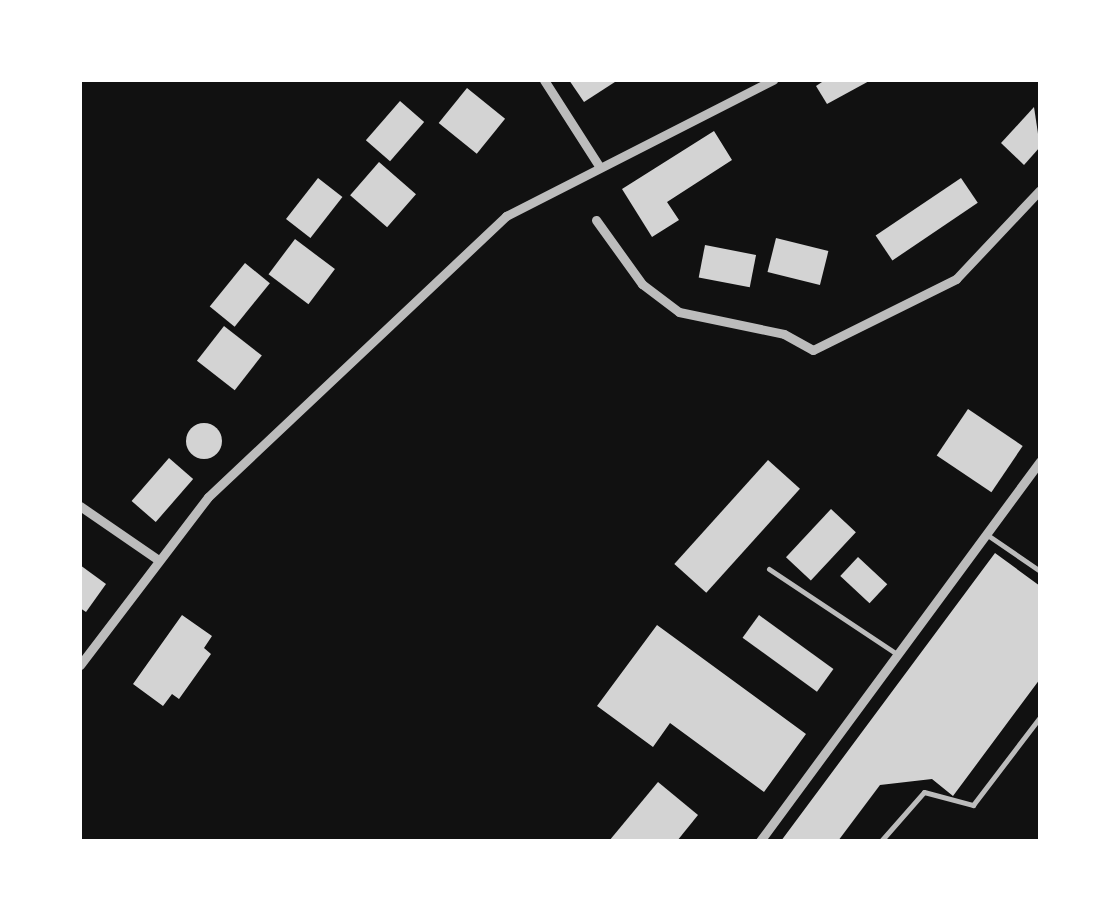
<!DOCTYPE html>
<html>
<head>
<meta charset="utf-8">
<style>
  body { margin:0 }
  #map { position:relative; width:1120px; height:921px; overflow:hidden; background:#111; font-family:"Noto Serif",serif }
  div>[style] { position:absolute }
  .building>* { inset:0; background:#d3d3d3; transform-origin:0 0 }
  .round { border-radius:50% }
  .service>* { height:5px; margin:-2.5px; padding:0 2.5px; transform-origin:2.5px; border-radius:2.5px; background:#bcbcbc }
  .minor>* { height:9px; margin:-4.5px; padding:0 4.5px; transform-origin:4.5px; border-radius:4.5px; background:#bcbcbc }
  span { translate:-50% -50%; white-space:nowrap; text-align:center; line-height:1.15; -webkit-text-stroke:10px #fff; paint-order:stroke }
  .frame { position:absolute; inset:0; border:82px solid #fff; pointer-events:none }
</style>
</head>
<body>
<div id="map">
  <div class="building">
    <div style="clip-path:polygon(569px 80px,618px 80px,584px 102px)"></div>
    <div style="clip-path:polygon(825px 80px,871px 80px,827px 104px,816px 86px)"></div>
    <div style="left:467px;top:88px;width:49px;height:45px;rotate:39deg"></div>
    <div style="left:400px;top:101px;width:32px;height:52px;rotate:41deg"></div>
    <div style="clip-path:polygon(1034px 107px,1040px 147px,1024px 165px,1001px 143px)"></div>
    <div style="clip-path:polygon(714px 131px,732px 160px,667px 202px,679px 220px,652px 237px,622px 189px)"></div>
    <div style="left:379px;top:162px;width:49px;height:44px;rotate:41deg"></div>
    <div style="left:318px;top:178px;width:31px;height:52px;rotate:38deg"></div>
    <div style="left:961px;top:178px;width:30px;height:103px;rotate:56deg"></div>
    <div style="left:776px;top:238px;width:54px;height:35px;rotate:14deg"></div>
    <div style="left:295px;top:239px;width:50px;height:44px;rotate:37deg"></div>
    <div style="left:705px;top:245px;width:52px;height:33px;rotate:11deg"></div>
    <div style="left:245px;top:263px;width:32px;height:56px;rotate:39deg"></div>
    <div style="left:224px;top:326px;width:48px;height:44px;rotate:38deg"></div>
    <div style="left:968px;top:409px;width:66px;height:56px;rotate:34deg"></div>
    <div class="round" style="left:186px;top:423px;width:36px;height:36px"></div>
    <div style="left:169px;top:458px;width:32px;height:57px;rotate:41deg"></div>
    <div style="left:768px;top:460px;width:43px;height:140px;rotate:42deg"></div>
    <div style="left:831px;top:509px;width:34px;height:66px;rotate:43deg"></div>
    <div style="clip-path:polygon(995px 553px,1040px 586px,1040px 679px,953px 796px,932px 779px,880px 785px,838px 841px,781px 841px)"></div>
    <div style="left:858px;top:557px;width:40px;height:26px;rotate:43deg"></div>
    <div style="clip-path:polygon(80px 565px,106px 584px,86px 612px,80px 608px)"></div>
    <div style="clip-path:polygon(182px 615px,212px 636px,204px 648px,211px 654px,179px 699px,172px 694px,163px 706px,133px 684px)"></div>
    <div style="left:759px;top:615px;width:92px;height:28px;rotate:36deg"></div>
    <div style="clip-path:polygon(657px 625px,806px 734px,764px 792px,670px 723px,653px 747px,597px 706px)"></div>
    <div style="clip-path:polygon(658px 782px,698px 815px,677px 841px,609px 841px)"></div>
  </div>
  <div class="service">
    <div style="left:986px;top:534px;width:65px;rotate:34.4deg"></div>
    <div style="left:769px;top:569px;width:154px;rotate:33.6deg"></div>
    <div style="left:881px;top:841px;width:65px;rotate:-48.7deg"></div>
    <div style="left:924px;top:792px;width:51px;rotate:14.9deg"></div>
    <div style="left:973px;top:805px;width:111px;rotate:-52.7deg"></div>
  </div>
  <div class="minor">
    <div style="left:544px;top:80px;width:102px;rotate:57.4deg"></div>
    <div style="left:596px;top:220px;width:79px;rotate:54.3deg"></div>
    <div style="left:642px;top:284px;width:46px;rotate:37.1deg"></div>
    <div style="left:679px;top:312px;width:107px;rotate:11.8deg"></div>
    <div style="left:784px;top:334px;width:33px;rotate:29deg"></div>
    <div style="left:813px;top:350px;width:160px;rotate:-26.4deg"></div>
    <div style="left:956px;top:279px;width:122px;rotate:-46.7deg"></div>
    <div style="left:80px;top:506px;width:93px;rotate:34.5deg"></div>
    <div style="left:80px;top:665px;width:211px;rotate:-52.7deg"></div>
    <div style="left:208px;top:497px;width:410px;rotate:-43.3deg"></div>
    <div style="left:506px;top:216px;width:300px;rotate:-27deg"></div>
    <div style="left:760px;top:841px;width:472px;rotate:-53.6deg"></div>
  </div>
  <div class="frame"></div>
</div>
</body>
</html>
